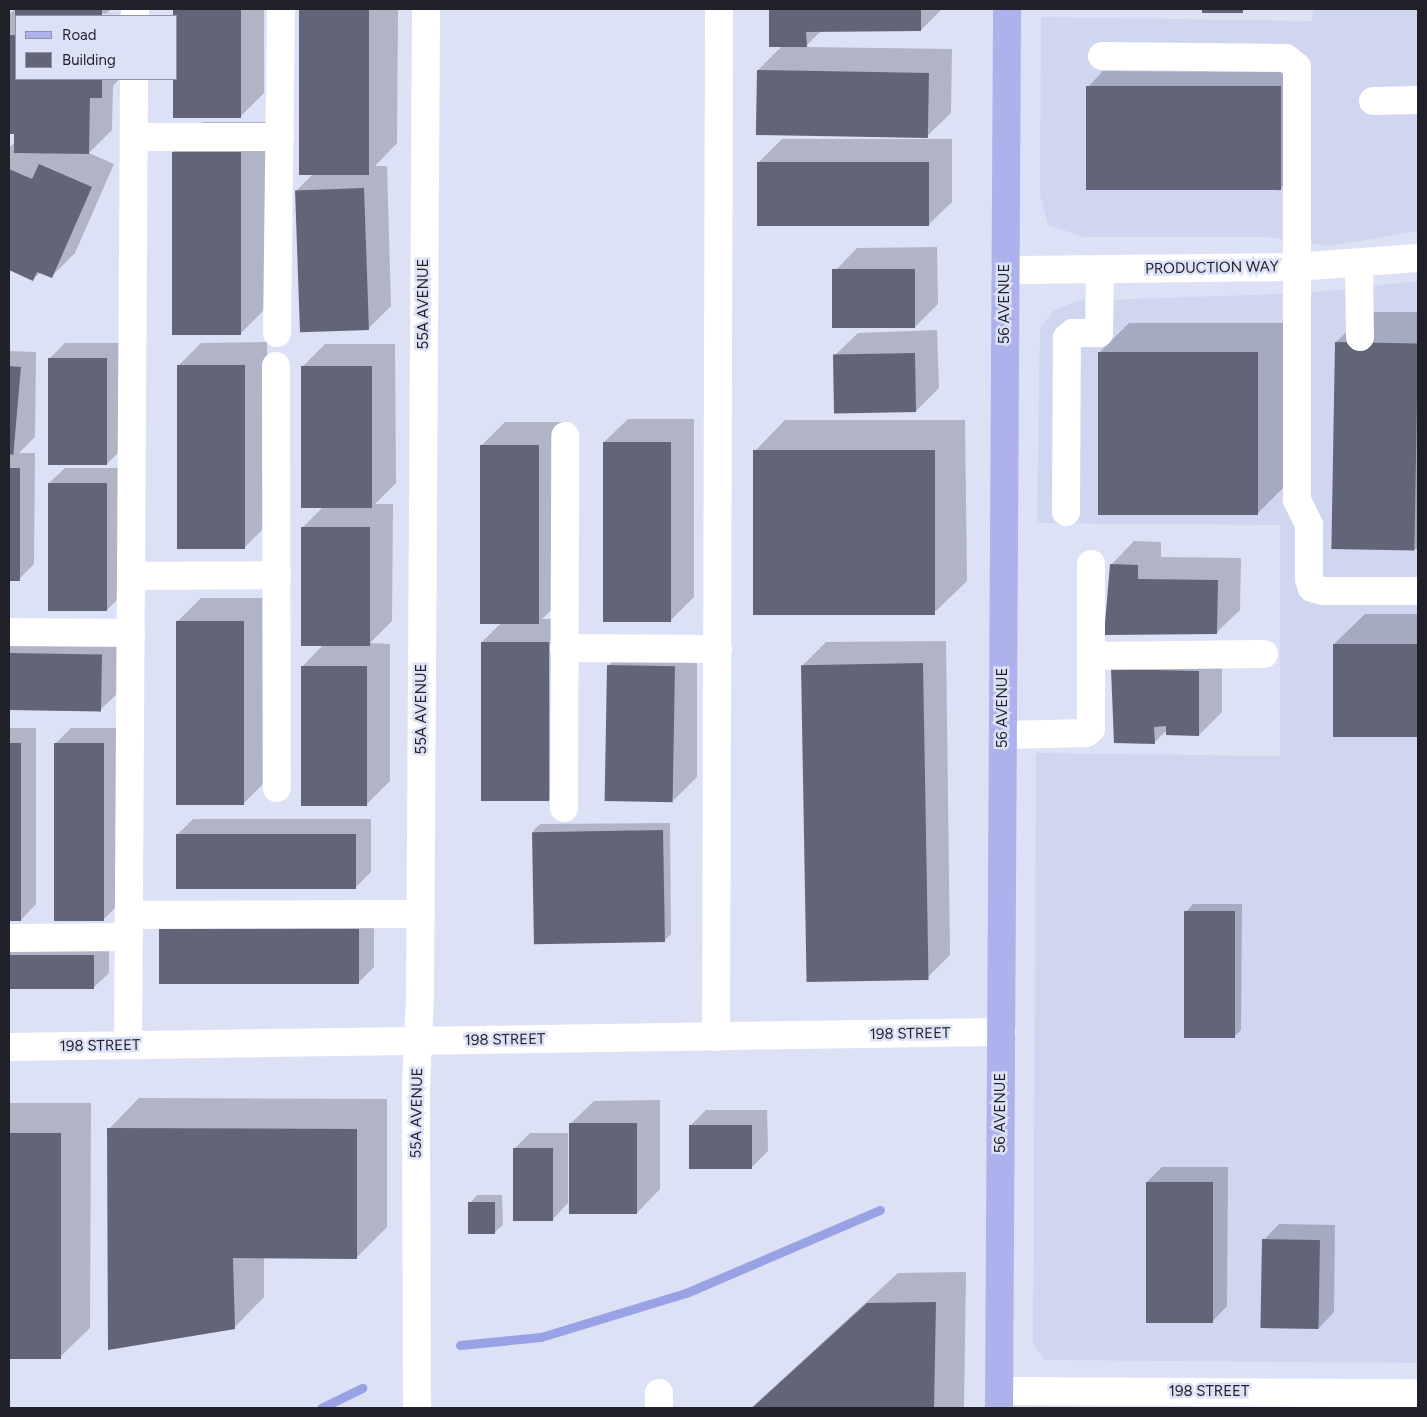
<!DOCTYPE html>
<html>
<head>
<meta charset="utf-8">
<style>
  body { margin:0 }
  #map { position:relative; width:1427px; height:1417px; overflow:hidden; background:#dde1f6; font-family:Figtree,sans-serif }
  div>[style] { position:absolute }
  .built>* { inset:0; background:#d0d5f0 }
  .shadow>* { inset:0; background:#0003 }
  .stream>* { height:9px; margin:-4.5px; padding:0 4.5px; transform-origin:4.5px; border-radius:4.5px; background:#99a2e4 }
  .building>* { inset:0; background:#626577; transform-origin:0 0 }
  .minor>* { height:28px; margin:-14px; padding:0 14px; transform-origin:14px; border-radius:14px; background:#fff }
  .major>* { height:28px; margin:-14px; padding:0 14px; transform-origin:14px; border-radius:14px; background:#adb1ec }
  span { translate:-50% -50%; white-space:nowrap; text-align:center; line-height:1.15; -webkit-text-stroke:5px #dde1f6; paint-order:stroke }
  .street-label { font-size:15px; color:#1f2028 }
  .frame { position:absolute; inset:0; border:10px solid #1f2028; pointer-events:none }
  .legend { position:absolute; left:15px; top:15px; width:162px; height:65px; box-sizing:border-box; background:#dde1f6; border:1px solid #9194a4; margin:0; padding:6px 9px; list-style:none; font-size:15px; color:#1f2028 }
  .legend li { display:flex; align-items:center; gap:10px; height:25px }
  .legend b { width:25px; border:1px solid #9194a4 }
</style>
</head>
<body>
<div id="map">
  <div class="built">
    <div style="clip-path:polygon(1313px 9px,1418px 9px,1418px 231px,1329px 246px,1269px 237px,1084px 237px,1048px 225px,1040px 195px,1041px 17px,1312px 21px)"></div>
    <div style="clip-path:polygon(1418px 281px,1418px 1363px,1045px 1360px,1033px 1344px,1036px 753px,1280px 756px,1280px 525px,1037px 523px,1040px 328px,1053px 311px,1077px 301px,1308px 293px)"></div>
  </div>
  <div class="shadow">
    <div style="clip-path:polygon(16px 9px,111px 9px,107px 13px,125px 13px,16px 16px,16px 79px,119px 79px,113px 86px,112px 130px,89px 153px,114px 164px,75px 253px,51px 277px,41px 272px,33px 279px,9px 269px,9px 148px,16px 141px,16px 132px,9px 132px,9px 14px)"></div>
    <div style="clip-path:polygon(174px 9px,264px 9px,264px 93px,241px 116px,174px 16px)"></div>
    <div style="clip-path:polygon(300px 9px,398px 9px,397px 143px,375px 166px,387px 166px,391px 306px,368px 329px,296px 191px,313px 174px,299px 174px)"></div>
    <div style="clip-path:polygon(770px 9px,942px 9px,921px 30px,821px 31px,805px 47px,952px 49px,951px 113px,927px 136px,758px 70px,782px 46px,770px 46px)"></div>
    <div style="clip-path:polygon(1203px 9px,1246px 9px,1203px 12px)"></div>
    <div style="clip-path:polygon(1103px 71px,1296px 72px,1294px 175px,1278px 191px,1088px 87px)"></div>
    <div style="clip-path:polygon(203px 122px,271px 122px,270px 304px,240px 334px,173px 152px)"></div>
    <div style="clip-path:polygon(782px 139px,952px 139px,952px 202px,928px 225px,759px 162px)"></div>
    <div style="clip-path:polygon(937px 247px,938px 304px,915px 327px,834px 272px,857px 248px)"></div>
    <div style="clip-path:polygon(1367px 312px,1418px 312px,1418px 549px,1335px 548px,1336px 342px)"></div>
    <div style="clip-path:polygon(1129px 323px,1288px 323px,1288px 483px,1257px 514px,1099px 353px)"></div>
    <div style="clip-path:polygon(937px 330px,939px 388px,916px 411px,834px 356px,858px 333px)"></div>
    <div style="clip-path:polygon(267px 342px,268px 524px,245px 547px,178px 366px,201px 343px)"></div>
    <div style="clip-path:polygon(65px 343px,122px 343px,122px 449px,107px 464px,49px 359px)"></div>
    <div style="clip-path:polygon(325px 344px,395px 344px,396px 483px,375px 504px,393px 504px,392px 621px,370px 643px,390px 644px,390px 781px,366px 805px,302px 667px,324px 644px,303px 527px,323px 507px,302px 367px)"></div>
    <div style="clip-path:polygon(9px 351px,36px 352px,35px 437px,19px 453px,35px 453px,34px 564px,18px 580px,9px 579px)"></div>
    <div style="clip-path:polygon(628px 419px,694px 419px,694px 597px,671px 620px,604px 442px)"></div>
    <div style="clip-path:polygon(785px 420px,965px 420px,967px 581px,936px 611px,755px 451px)"></div>
    <div style="clip-path:polygon(505px 422px,562px 422px,562px 600px,542px 619px,572px 619px,572px 777px,549px 800px,482px 642px,501px 623px,481px 446px)"></div>
    <div style="clip-path:polygon(65px 468px,122px 468px,122px 595px,107px 610px,49px 483px)"></div>
    <div style="clip-path:polygon(1134px 541px,1161px 542px,1161px 557px,1241px 558px,1240px 610px,1216px 633px,1105px 634px,1111px 565px)"></div>
    <div style="clip-path:polygon(201px 598px,266px 598px,266px 781px,243px 804px,178px 621px)"></div>
    <div style="clip-path:polygon(1365px 614px,1418px 614px,1418px 736px,1334px 735px,1334px 644px)"></div>
    <div style="clip-path:polygon(9px 638px,117px 639px,117px 694px,101px 709px,9px 708px)"></div>
    <div style="clip-path:polygon(946px 641px,950px 955px,926px 979px,803px 665px,826px 642px)"></div>
    <div style="clip-path:polygon(631px 643px,697px 643px,697px 777px,674px 800px,608px 666px)"></div>
    <div style="clip-path:polygon(1222px 648px,1222px 712px,1199px 735px,1167px 730px,1154px 743px,1112px 670px)"></div>
    <div style="clip-path:polygon(9px 728px,36px 728px,36px 904px,21px 920px,9px 920px)"></div>
    <div style="clip-path:polygon(71px 728px,119px 728px,119px 904px,103px 920px,55px 744px)"></div>
    <div style="clip-path:polygon(193px 819px,371px 819px,371px 872px,355px 888px,178px 834px)"></div>
    <div style="clip-path:polygon(670px 823px,671px 934px,664px 941px,533px 831px,540px 824px)"></div>
    <div style="clip-path:polygon(1193px 904px,1242px 904px,1241px 1030px,1234px 1037px,1186px 912px)"></div>
    <div style="clip-path:polygon(176px 914px,374px 914px,374px 967px,358px 983px,161px 929px)"></div>
    <div style="clip-path:polygon(9px 939px,109px 940px,109px 973px,93px 988px,9px 988px)"></div>
    <div style="clip-path:polygon(139px 1098px,387px 1099px,387px 1227px,356px 1258px,264px 1257px,264px 1297px,234px 1328px,109px 1129px)"></div>
    <div style="clip-path:polygon(660px 1100px,660px 1189px,637px 1213px,570px 1124px,594px 1101px)"></div>
    <div style="clip-path:polygon(9px 1103px,91px 1103px,90px 1328px,59px 1358px,9px 1358px)"></div>
    <div style="clip-path:polygon(706px 1110px,767px 1110px,768px 1151px,752px 1167px,690px 1126px)"></div>
    <div style="clip-path:polygon(530px 1133px,568px 1133px,568px 1203px,553px 1219px,514px 1149px)"></div>
    <div style="clip-path:polygon(1162px 1167px,1228px 1167px,1227px 1306px,1212px 1322px,1147px 1182px)"></div>
    <div style="clip-path:polygon(477px 1195px,502px 1195px,503px 1225px,495px 1232px,470px 1203px)"></div>
    <div style="clip-path:polygon(1279px 1224px,1335px 1225px,1334px 1312px,1319px 1328px,1264px 1240px)"></div>
    <div style="clip-path:polygon(966px 1272px,964px 1408px,751px 1408px,898px 1273px)"></div>
  </div>
  <div class="stream">
    <div style="left:460px;top:1345px;width:81px;rotate:-5.6deg"></div>
    <div style="left:541px;top:1337px;width:152px;rotate:-16.9deg"></div>
    <div style="left:686px;top:1293px;width:211px;rotate:-23.2deg"></div>
    <div style="left:321px;top:1408px;width:46px;rotate:-26deg"></div>
  </div>
  <div class="building">
    <div style="left:15px;top:9px;width:87px;height:7px"></div>
    <div style="left:173px;top:9px;width:68px;height:109px"></div>
    <div style="left:299px;top:9px;width:70px;height:166px"></div>
    <div style="clip-path:polygon(769px 9px,921px 9px,921px 31px,806px 32px,807px 47px,769px 47px)"></div>
    <div style="left:1202px;top:9px;width:41px;height:4px"></div>
    <div style="clip-path:polygon(9px 35px,16px 35px,16px 79px,102px 79px,102px 98px,90px 98px,89px 154px,14px 153px,14px 134px,9px 134px)"></div>
    <div style="left:757px;top:70px;width:172px;height:65px;rotate:1deg"></div>
    <div style="left:1086px;top:86px;width:195px;height:104px"></div>
    <div style="left:172px;top:152px;width:69px;height:183px"></div>
    <div style="left:757px;top:162px;width:172px;height:64px"></div>
    <div style="clip-path:polygon(39px 164px,92px 187px,52px 278px,37px 272px,33px 281px,9px 270px,9px 169px,32px 179px)"></div>
    <div style="left:364px;top:188px;width:142px;height:69px;rotate:88deg"></div>
    <div style="left:915px;top:269px;width:59px;height:83px;rotate:90deg"></div>
    <div style="left:1335px;top:342px;width:83px;height:207px;rotate:1deg"></div>
    <div style="left:1098px;top:352px;width:160px;height:163px"></div>
    <div style="left:915px;top:353px;width:59px;height:82px;rotate:89deg"></div>
    <div style="left:48px;top:358px;width:59px;height:107px"></div>
    <div style="left:177px;top:365px;width:68px;height:184px"></div>
    <div style="left:9px;top:366px;width:12px;height:88px;rotate:5deg"></div>
    <div style="left:372px;top:366px;width:142px;height:71px;rotate:90deg"></div>
    <div style="left:603px;top:442px;width:68px;height:180px"></div>
    <div style="left:480px;top:445px;width:59px;height:179px"></div>
    <div style="left:753px;top:450px;width:182px;height:165px"></div>
    <div style="left:9px;top:468px;width:11px;height:113px"></div>
    <div style="left:48px;top:483px;width:59px;height:128px"></div>
    <div style="left:301px;top:527px;width:69px;height:119px"></div>
    <div style="clip-path:polygon(1110px 564px,1138px 565px,1138px 579px,1218px 580px,1217px 634px,1104px 635px)"></div>
    <div style="left:176px;top:621px;width:68px;height:184px"></div>
    <div style="left:481px;top:642px;width:68px;height:159px"></div>
    <div style="left:1333px;top:644px;width:85px;height:93px"></div>
    <div style="left:9px;top:653px;width:93px;height:57px;rotate:1deg"></div>
    <div style="left:923px;top:663px;width:317px;height:122px;rotate:89deg"></div>
    <div style="left:607px;top:665px;width:68px;height:136px;rotate:1deg"></div>
    <div style="left:301px;top:666px;width:66px;height:140px"></div>
    <div style="clip-path:polygon(1111px 669px,1199px 671px,1199px 736px,1166px 735px,1166px 726px,1154px 727px,1155px 744px,1114px 743px)"></div>
    <div style="left:9px;top:743px;width:12px;height:178px"></div>
    <div style="left:54px;top:743px;width:50px;height:178px"></div>
    <div style="left:663px;top:830px;width:112px;height:131px;rotate:89deg"></div>
    <div style="left:176px;top:834px;width:180px;height:55px"></div>
    <div style="left:1184px;top:911px;width:51px;height:127px"></div>
    <div style="left:159px;top:929px;width:200px;height:55px"></div>
    <div style="left:9px;top:955px;width:85px;height:34px"></div>
    <div style="left:569px;top:1123px;width:68px;height:91px"></div>
    <div style="left:689px;top:1125px;width:63px;height:44px"></div>
    <div style="clip-path:polygon(107px 1128px,357px 1129px,357px 1259px,233px 1258px,235px 1329px,108px 1350px)"></div>
    <div style="left:9px;top:1133px;width:52px;height:226px"></div>
    <div style="left:513px;top:1148px;width:40px;height:73px"></div>
    <div style="left:1146px;top:1182px;width:67px;height:141px"></div>
    <div style="left:468px;top:1202px;width:27px;height:32px"></div>
    <div style="left:1262px;top:1239px;width:58px;height:89px;rotate:1deg"></div>
    <div style="clip-path:polygon(936px 1302px,934px 1408px,752px 1408px,867px 1303px)"></div>
  </div>
  <div class="minor">
    <div style="left:135px;top:16px;width:7px;rotate:-90deg"></div>
    <div style="left:1102px;top:56px;width:184px;rotate:0.6deg"></div>
    <div style="left:1286px;top:58px;width:14px;rotate:39deg"></div>
    <div style="left:1297px;top:67px;width:433px;rotate:90deg"></div>
    <div style="left:1297px;top:500px;width:28px;rotate:64deg"></div>
    <div style="left:1309px;top:525px;width:54px;rotate:90deg"></div>
    <div style="left:1309px;top:579px;width:9px;rotate:72deg"></div>
    <div style="left:1312px;top:588px;width:11px;rotate:15deg"></div>
    <div style="left:1323px;top:591px;width:95px"></div>
    <div style="left:1373px;top:101px;width:45px;rotate:-1.3deg"></div>
    <div style="left:134px;top:137px;width:146px"></div>
    <div style="left:1359px;top:265px;width:72px;rotate:89.2deg"></div>
    <div style="left:1005px;top:270px;width:290px;rotate:-0.6deg"></div>
    <div style="left:1295px;top:267px;width:123px;rotate:-4.2deg"></div>
    <div style="left:277px;top:333px;width:324px;rotate:-89.3deg"></div>
    <div style="left:276px;top:366px;width:422px;rotate:89.9deg"></div>
    <div style="left:1066px;top:512px;width:174px;rotate:-89.7deg"></div>
    <div style="left:1067px;top:338px;width:8px;rotate:-40deg"></div>
    <div style="left:1073px;top:333px;width:26px"></div>
    <div style="left:1099px;top:333px;width:64px;rotate:-89.1deg"></div>
    <div style="left:131px;top:576px;width:146px;rotate:-0.4deg"></div>
    <div style="left:9px;top:632px;width:122px;rotate:0.5deg"></div>
    <div style="left:564px;top:648px;width:154px;rotate:0.4deg"></div>
    <div style="left:1091px;top:656px;width:173px;rotate:-0.7deg"></div>
    <div style="left:1003px;top:735px;width:83px;rotate:-1.4deg"></div>
    <div style="left:1086px;top:733px;width:6px;rotate:-39deg"></div>
    <div style="left:1091px;top:729px;width:165px;rotate:-90deg"></div>
    <div style="left:564px;top:808px;width:372px;rotate:-89.8deg"></div>
    <div style="left:129px;top:915px;width:292px;rotate:-0.2deg"></div>
    <div style="left:9px;top:938px;width:120px;rotate:-0.5deg"></div>
    <div style="left:716px;top:1037px;width:1028px;rotate:-89.83deg"></div>
    <div style="left:128px;top:1045px;width:966px;rotate:-89.64deg"></div>
    <div style="left:9px;top:1047px;width:993px;rotate:-0.87deg"></div>
    <div style="left:999px;top:1391px;width:419px;rotate:0.3deg"></div>
    <div style="left:417px;top:1408px;width:323px;rotate:-90.2deg"></div>
    <div style="left:416px;top:1085px;width:87px;rotate:-87.4deg"></div>
    <div style="left:420px;top:998px;width:989px;rotate:-89.65deg"></div>
    <div style="left:659px;top:1408px;width:15px;rotate:-90deg"></div>
  </div>
  <div class="major">
    <div style="left:999px;top:1408px;width:1399px;rotate:-89.67deg"></div>
  </div>
  <div class="street-label">
    <span style="left:1212px;top:268px;rotate:-1deg">PRODUCTION WAY</span>
    <span style="left:424px;top:304px;rotate:-90deg">55A AVENUE</span>
    <span style="left:1005px;top:304px;rotate:-90deg">56 AVENUE</span>
    <span style="left:1003px;top:708px;rotate:-90deg">56 AVENUE</span>
    <span style="left:422px;top:709px;rotate:-90deg">55A AVENUE</span>
    <span style="left:910px;top:1034px;rotate:-1deg">198 STREET</span>
    <span style="left:505px;top:1040px;rotate:-1deg">198 STREET</span>
    <span style="left:100px;top:1046px;rotate:-1deg">198 STREET</span>
    <span style="left:417px;top:1113px;rotate:-89deg">55A AVENUE</span>
    <span style="left:1001px;top:1113px;rotate:-90deg">56 AVENUE</span>
    <span style="left:1209px;top:1392px">198 STREET</span>
  </div>
  <div class="frame"></div>
  <ul class="legend">
  <li><b style="height:6px;background:#adb1ec"></b>Road</li>
  <li><b style="height:14px;background:#626577"></b>Building</li>
  </ul>
</div>
</body>
</html>
